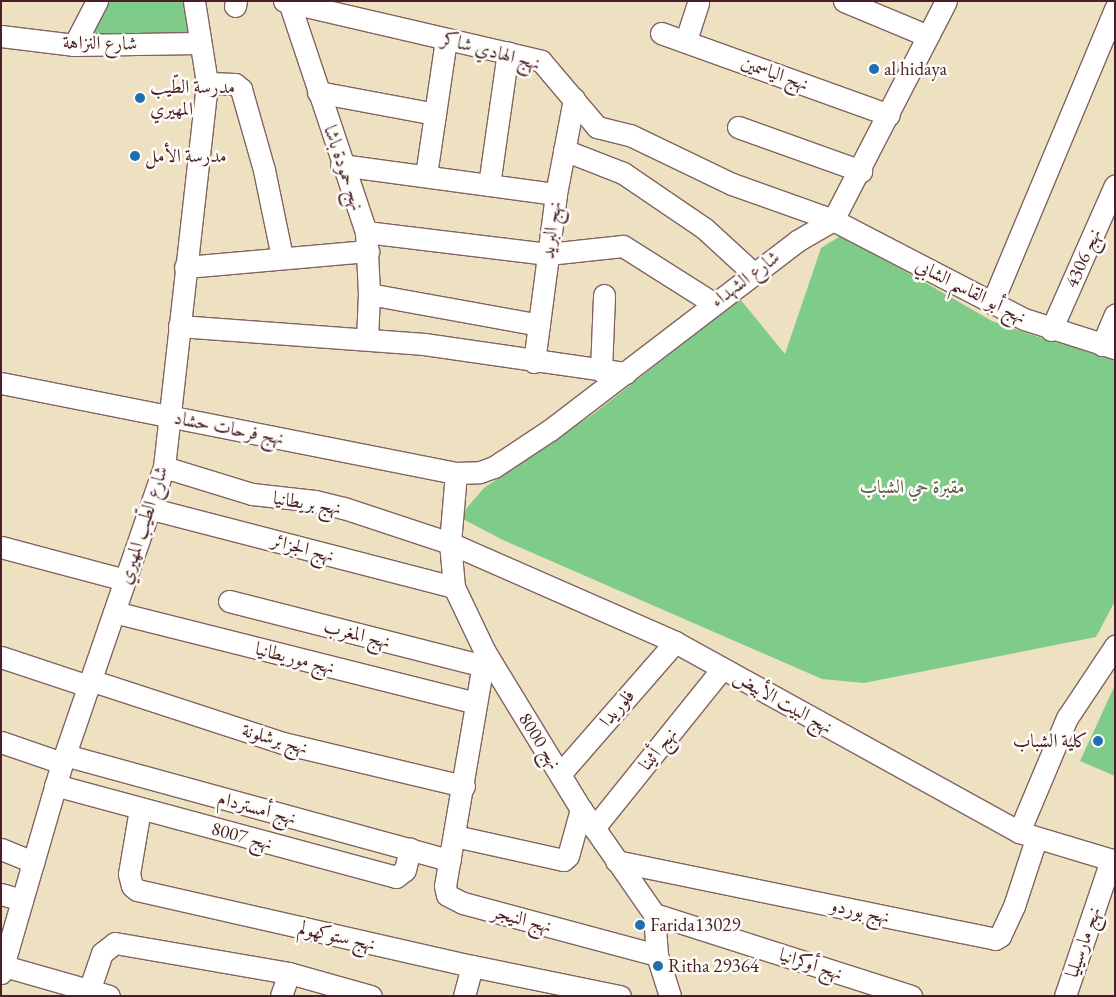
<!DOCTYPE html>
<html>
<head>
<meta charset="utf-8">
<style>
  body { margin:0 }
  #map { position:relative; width:1116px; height:997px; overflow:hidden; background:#eee1c1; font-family:"EB Garamond",Amiri,serif }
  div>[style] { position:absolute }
  .green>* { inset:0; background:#7ecb8a }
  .roads { filter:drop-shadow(1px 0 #836360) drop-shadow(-1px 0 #836360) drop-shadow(0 1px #836360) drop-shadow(0 -1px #836360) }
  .minor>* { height:21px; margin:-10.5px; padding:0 10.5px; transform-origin:10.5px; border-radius:10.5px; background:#fff }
  .dots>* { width:14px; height:14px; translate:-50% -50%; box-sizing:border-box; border:2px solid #fdfcf7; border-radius:50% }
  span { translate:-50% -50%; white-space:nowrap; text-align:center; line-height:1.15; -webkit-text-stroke:5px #fdfcf7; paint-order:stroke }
  .street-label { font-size:19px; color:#4a1f2b }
  .poi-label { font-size:19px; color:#4a1f2b }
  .left { translate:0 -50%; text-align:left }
  .right { translate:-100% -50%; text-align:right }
  .park-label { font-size:19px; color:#5c5b4c }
  .frame { position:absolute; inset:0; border:2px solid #4a1f2b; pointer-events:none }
</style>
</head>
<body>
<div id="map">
  <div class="green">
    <div style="clip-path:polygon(101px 1px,188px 1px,193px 37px,82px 37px)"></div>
    <div style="clip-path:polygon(842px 235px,992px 321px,1050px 341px,1115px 355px,1115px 601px,1096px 637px,864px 683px,822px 679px,503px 540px,459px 517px,484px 488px,596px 412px,740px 299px,785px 354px,821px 248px)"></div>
    <div style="clip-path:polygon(1115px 685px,1115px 776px,1080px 761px)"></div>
  </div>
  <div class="roads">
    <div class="minor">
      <div style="left:284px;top:1px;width:264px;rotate:13.1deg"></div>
      <div style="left:541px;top:61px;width:87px;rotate:49.7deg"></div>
      <div style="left:597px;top:127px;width:34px;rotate:14deg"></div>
      <div style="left:630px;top:135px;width:113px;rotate:25.7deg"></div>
      <div style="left:732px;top:184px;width:107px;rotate:19.6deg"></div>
      <div style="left:833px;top:220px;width:215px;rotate:27.4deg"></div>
      <div style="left:1024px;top:319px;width:96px;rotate:17.7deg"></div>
      <div style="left:844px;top:1px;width:91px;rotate:22.6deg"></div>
      <div style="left:289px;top:2px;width:243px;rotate:71.5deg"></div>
      <div style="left:366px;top:232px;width:62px;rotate:87.2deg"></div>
      <div style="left:369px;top:294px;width:45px;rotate:92.5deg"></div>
      <div style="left:235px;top:6px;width:5px;rotate:-79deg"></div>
      <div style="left:661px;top:33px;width:242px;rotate:19.8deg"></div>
      <div style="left:1px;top:36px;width:74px;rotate:7deg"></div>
      <div style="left:74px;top:45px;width:125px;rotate:-0.9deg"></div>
      <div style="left:686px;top:40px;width:39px;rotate:-72deg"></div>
      <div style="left:74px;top:45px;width:50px;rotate:-62.4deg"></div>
      <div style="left:207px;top:83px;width:28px;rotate:2deg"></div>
      <div style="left:235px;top:84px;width:8px;rotate:40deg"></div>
      <div style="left:241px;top:89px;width:84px;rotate:74.1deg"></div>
      <div style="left:264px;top:170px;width:89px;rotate:78.3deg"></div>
      <div style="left:318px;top:92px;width:119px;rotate:10.6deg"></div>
      <div style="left:738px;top:127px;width:131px;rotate:19.7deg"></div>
      <div style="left:564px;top:150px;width:63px;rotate:21.3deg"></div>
      <div style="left:623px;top:173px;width:98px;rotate:34.2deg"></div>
      <div style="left:704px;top:228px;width:67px;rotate:42.6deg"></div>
      <div style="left:341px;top:165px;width:217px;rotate:7.7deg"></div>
      <div style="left:426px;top:175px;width:137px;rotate:-81.6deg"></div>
      <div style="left:489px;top:185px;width:134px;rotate:-81.9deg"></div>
      <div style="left:366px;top:232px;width:183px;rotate:6.9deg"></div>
      <div style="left:548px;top:254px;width:75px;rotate:-6.1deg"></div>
      <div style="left:623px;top:246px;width:107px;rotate:32.3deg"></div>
      <div style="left:185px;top:267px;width:184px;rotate:-5deg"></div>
      <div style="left:369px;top:294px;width:173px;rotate:10.3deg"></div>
      <div style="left:992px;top:303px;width:319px;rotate:-67.3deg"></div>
      <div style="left:179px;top:326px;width:246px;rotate:4.2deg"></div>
      <div style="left:424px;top:344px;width:204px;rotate:8.2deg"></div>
      <div style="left:1051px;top:330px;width:158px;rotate:-66.2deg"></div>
      <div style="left:1102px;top:345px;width:33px;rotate:-67deg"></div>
      <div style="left:534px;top:362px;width:169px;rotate:-82.5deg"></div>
      <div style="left:556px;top:194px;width:97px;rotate:-79.3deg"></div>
      <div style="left:601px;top:371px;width:76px;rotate:-87.7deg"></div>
      <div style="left:1px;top:383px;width:464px;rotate:11.2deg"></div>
      <div style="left:456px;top:473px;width:24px;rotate:-2deg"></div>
      <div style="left:480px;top:472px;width:15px;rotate:-20deg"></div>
      <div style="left:494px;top:467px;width:67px;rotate:-33.5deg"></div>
      <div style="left:550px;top:430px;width:311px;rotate:-37.4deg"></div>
      <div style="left:797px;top:241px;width:42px;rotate:-30.3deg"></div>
      <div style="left:833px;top:220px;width:246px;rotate:-62.7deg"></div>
      <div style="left:164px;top:467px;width:92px;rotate:17.1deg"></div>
      <div style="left:252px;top:494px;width:63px;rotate:6.3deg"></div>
      <div style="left:315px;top:501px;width:30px;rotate:14deg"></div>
      <div style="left:344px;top:508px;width:112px;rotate:18.3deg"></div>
      <div style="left:450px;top:543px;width:246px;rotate:23.7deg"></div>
      <div style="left:675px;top:642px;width:393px;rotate:28.9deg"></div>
      <div style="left:1019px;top:832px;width:100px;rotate:16.8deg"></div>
      <div style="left:456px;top:473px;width:70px;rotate:94.9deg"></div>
      <div style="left:450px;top:543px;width:44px;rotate:84.8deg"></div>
      <div style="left:454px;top:587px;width:72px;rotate:64.5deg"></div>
      <div style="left:485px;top:652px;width:184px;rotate:58.6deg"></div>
      <div style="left:581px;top:809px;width:128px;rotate:55.2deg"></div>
      <div style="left:654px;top:914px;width:41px;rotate:85.8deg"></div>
      <div style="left:657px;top:955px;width:43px;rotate:72.4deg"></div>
      <div style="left:152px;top:509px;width:312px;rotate:14.5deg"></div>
      <div style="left:1px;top:547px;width:128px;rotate:14.9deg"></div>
      <div style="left:229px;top:601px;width:263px;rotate:14.3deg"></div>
      <div style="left:114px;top:612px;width:373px;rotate:14.1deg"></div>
      <div style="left:485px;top:652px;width:237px;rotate:99.7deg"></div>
      <div style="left:445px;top:886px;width:9px;rotate:77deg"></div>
      <div style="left:447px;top:895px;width:18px;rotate:27deg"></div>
      <div style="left:463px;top:903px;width:201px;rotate:15deg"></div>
      <div style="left:1px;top:657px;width:92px;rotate:18.4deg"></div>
      <div style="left:90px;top:680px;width:203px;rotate:18.1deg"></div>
      <div style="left:283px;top:743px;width:186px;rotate:13.4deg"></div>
      <div style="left:1px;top:742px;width:65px;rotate:19deg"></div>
      <div style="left:65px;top:755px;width:399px;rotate:15.3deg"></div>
      <div style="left:560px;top:774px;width:175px;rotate:-48.9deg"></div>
      <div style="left:55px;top:785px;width:353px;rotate:15.1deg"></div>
      <div style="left:396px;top:877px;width:11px;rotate:-38deg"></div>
      <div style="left:405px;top:870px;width:22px;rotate:-77deg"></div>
      <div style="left:140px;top:809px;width:66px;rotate:99.6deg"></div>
      <div style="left:129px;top:874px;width:12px;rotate:76deg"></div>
      <div style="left:132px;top:886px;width:6px;rotate:39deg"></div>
      <div style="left:137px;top:890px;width:344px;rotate:12.8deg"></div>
      <div style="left:472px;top:966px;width:151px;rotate:11.5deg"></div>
      <div style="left:594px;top:828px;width:204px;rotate:-51.2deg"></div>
      <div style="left:1019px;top:832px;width:124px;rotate:-67.2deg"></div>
      <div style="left:1067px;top:718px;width:87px;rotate:-56.3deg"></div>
      <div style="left:455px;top:836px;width:111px;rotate:12.5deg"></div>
      <div style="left:563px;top:860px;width:6px;rotate:-39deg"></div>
      <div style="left:568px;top:856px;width:49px;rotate:-74.5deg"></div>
      <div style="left:1px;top:849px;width:35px;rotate:22deg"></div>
      <div style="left:616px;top:861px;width:387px;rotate:11.6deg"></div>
      <div style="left:995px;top:939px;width:6px;rotate:-31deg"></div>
      <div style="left:1000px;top:936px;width:33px;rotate:-65deg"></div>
      <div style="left:1014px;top:906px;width:71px;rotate:-71.8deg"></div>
      <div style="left:1px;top:894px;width:22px;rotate:16deg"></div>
      <div style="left:654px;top:914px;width:270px;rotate:17.7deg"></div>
      <div style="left:4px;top:966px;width:109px;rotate:15.9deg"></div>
      <div style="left:1px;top:973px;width:219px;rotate:-73.8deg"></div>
      <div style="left:62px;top:763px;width:313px;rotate:-71deg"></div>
      <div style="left:164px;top:467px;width:386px;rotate:-83.6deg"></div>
      <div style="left:207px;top:83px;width:83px;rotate:-99deg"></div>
      <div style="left:89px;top:991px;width:40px;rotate:-71.1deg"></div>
      <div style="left:102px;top:953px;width:16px;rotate:-38deg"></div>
      <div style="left:115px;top:943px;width:177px;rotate:9.8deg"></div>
      <div style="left:281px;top:996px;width:24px;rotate:-71deg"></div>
      <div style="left:289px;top:973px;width:85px;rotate:15.7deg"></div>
      <div style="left:464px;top:996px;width:31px;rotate:-75deg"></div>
      <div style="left:1065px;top:996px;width:144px;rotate:-71.3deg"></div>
    </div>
  </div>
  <div class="dots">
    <div style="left:874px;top:69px;background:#1f6fb2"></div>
    <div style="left:140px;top:98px;background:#1f6fb2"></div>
    <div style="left:135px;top:156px;background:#1f6fb2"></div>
    <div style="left:1098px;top:741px;background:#1f6fb2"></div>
    <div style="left:640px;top:925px;background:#1f6fb2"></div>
    <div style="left:658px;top:966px;background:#1f6fb2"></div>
  </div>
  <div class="street-label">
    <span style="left:100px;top:43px;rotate:1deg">شارع النزاهة</span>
    <span style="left:491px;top:51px;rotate:15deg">نهج الهادي شاكر</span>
    <span style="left:775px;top:73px;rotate:20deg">نهج الياسمين</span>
    <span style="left:344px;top:168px;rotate:71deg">نهج حمودة باشا</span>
    <span style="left:551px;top:230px;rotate:-82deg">نهج البريد</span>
    <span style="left:1083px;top:258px;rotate:-66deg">نهج 4306</span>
    <span style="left:745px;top:279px;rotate:-37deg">شارع الشهداء</span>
    <span style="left:971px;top:291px;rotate:27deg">نهج أبو القاسم الشابي</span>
    <span style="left:229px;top:428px;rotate:11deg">نهج فرحات حشاد</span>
    <span style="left:307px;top:503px;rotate:9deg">نهج بريطانيا</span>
    <span style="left:143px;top:525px;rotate:-72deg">شارع الطّيب المهيري</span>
    <span style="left:303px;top:548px;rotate:15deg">نهج الجزائر</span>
    <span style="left:357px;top:634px;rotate:14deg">نهج المغرب</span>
    <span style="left:295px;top:658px;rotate:14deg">نهج موريطانيا</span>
    <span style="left:783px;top:702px;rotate:29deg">نهج البيت الأبيض</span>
    <span style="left:617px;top:708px;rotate:-49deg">فلوريدا</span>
    <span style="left:275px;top:739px;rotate:16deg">نهج برشلونة</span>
    <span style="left:540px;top:741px;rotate:58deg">نهج 8000</span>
    <span style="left:658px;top:749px;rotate:-51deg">نهج أثينا</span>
    <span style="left:257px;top:808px;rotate:15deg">نهج أمستردام</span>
    <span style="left:242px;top:836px;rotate:15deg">نهج 8007</span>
    <span style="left:860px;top:911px;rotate:12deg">نهج بوردو</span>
    <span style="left:522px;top:919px;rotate:15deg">نهج النيجر</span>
    <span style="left:337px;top:936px;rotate:13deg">نهج ستوكهولم</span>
    <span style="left:1083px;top:942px;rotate:-71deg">نهج مارسيليا</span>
    <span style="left:811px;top:964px;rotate:18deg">نهج أوكرانيا</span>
  </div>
  <div class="poi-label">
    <span class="left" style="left:884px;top:69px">al hidaya</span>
    <span class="left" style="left:150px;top:98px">مدرسة الطّيب<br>المهيري</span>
    <span class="left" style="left:145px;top:156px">مدرسة الأمل</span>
    <span class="right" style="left:1088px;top:741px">كلية الشباب</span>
    <span class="left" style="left:650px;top:925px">Farida13029</span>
    <span class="left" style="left:668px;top:966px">Ritha 29364</span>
  </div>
  <div class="park-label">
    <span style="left:912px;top:487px">مقبرة حي الشباب</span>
  </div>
  <div class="frame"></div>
</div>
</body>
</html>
